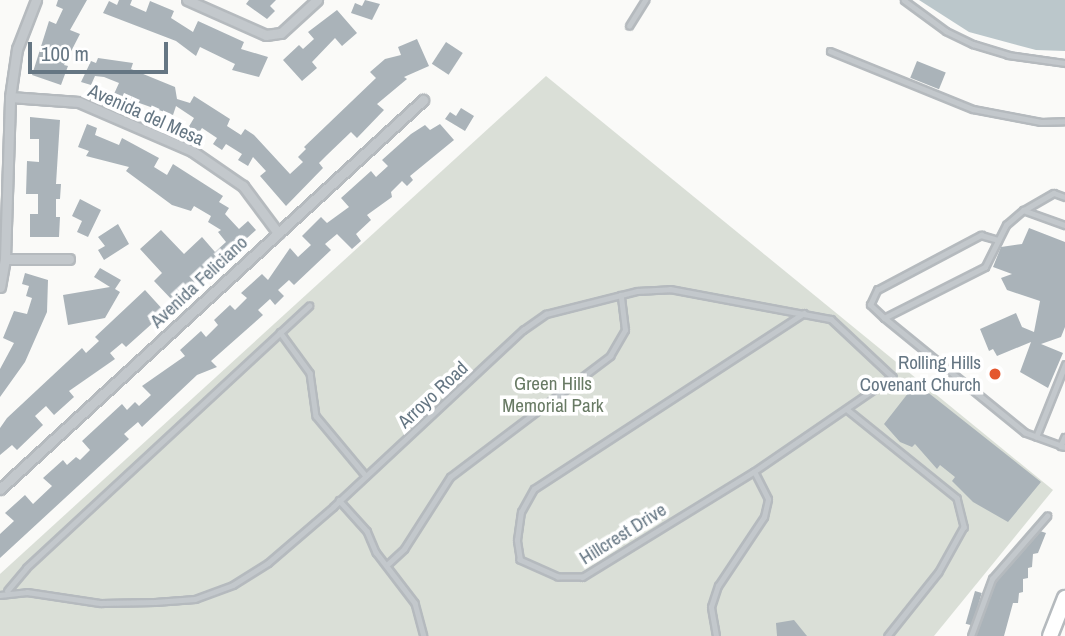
<!DOCTYPE html>
<html>
<head>
<meta charset="utf-8">
<style>
  body { margin:0 }
  #map { position:relative; width:1065px; height:636px; overflow:hidden; background:#fafaf8; font-family:"Archivo Narrow",sans-serif }
  div>[style] { position:absolute }
  .green>* { inset:0; background:#dadfd7 }
  .water>* { inset:0; background:#bbc7cb }
  .building>* { inset:0; background:#aab3b9; transform-origin:0 0 }
  .roads { filter:drop-shadow(2px 0 #b5babe) drop-shadow(-2px 0 #b5babe) drop-shadow(0 2px #b5babe) drop-shadow(0 -2px #b5babe) }
  .service>* { height:4.5px; margin:-2.25px; padding:0 2.25px; transform-origin:2.25px; border-radius:2.25px; background:#c3c8cc }
  .minor>* { height:9px; margin:-4.5px; padding:0 4.5px; transform-origin:4.5px; border-radius:4.5px; background:#c3c8cc }
  .primary>* { height:14px; margin:-7px; padding:0 7px; transform-origin:7px; border-radius:7px; background:#fff }
  .dots>* { width:19px; height:19px; translate:-50% -50%; box-sizing:border-box; border:4px solid #fff; border-radius:50% }
  span { translate:-50% -50%; white-space:nowrap; text-align:center; line-height:1.15; -webkit-text-stroke:7px #fff; paint-order:stroke }
  .street-label { font-size:19px; color:#657683 }
  .poi-label { font-size:19px; color:#657683 }
  .right { translate:-100% -50%; text-align:right }
  .park-label { font-size:19px; color:#687a64 }
  .scale { position:absolute; left:28px; top:42px; width:140px; height:32px; box-sizing:border-box; border:4px solid #657683; border-top:0; padding-left:9px; font-size:21px; line-height:24px; white-space:nowrap; color:#657683; -webkit-text-stroke:5px #fff; paint-order:stroke }
</style>
</head>
<body>
<div id="map">
  <div class="green">
    <div style="clip-path:polygon(546px 76px,1053px 490px,934px 636px,0 636px,0 574px)"></div>
  </div>
  <div class="water">
    <div style="clip-path:polygon(919px 0,1065px 0,1065px 51px,1036px 50px,969px 32px)"></div>
  </div>
  <div class="building">
    <div style="clip-path:polygon(58px 0,87px 0,70px 30px,80px 34px,64px 65px,68px 66px,61px 85px,32px 75px,49px 21px,56px 24px,63px 9px,56px 6px)"></div>
    <div style="clip-path:polygon(119px 0,132px 0,130px 5px,146px 12px,150px 1px,174px 11px,171px 18px,193px 32px,198px 21px,244px 42px,241px 49px,268px 57px,259px 77px,232px 70px,235px 64px,200px 47px,196px 56px,176px 41px,103px 13px,109px 1px,117px 5px)"></div>
    <div style="clip-path:polygon(249px 0,276px 0,270px 6px,275px 11px,267px 19px,246px 4px)"></div>
    <div style="clip-path:polygon(365px 0,380px 4px,372px 20px,351px 13px,355px 3px,362px 6px)"></div>
    <div style="clip-path:polygon(337px 10px,357px 33px,342px 46px,335px 38px,312px 62px,317px 68px,302px 81px,283px 60px,299px 45px,303px 49px,314px 39px,308px 32px)"></div>
    <div style="clip-path:polygon(417px 39px,429px 66px,404px 77px,407px 79px,377px 104px,384px 110px,357px 138px,351px 132px,327px 155px,319px 163px,323px 168px,286px 206px,260px 176px,266px 171px,253px 157px,248px 166px,238px 160px,242px 154px,226px 144px,222px 150px,213px 144px,217px 138px,202px 128px,198px 134px,188px 128px,194px 118px,176px 106px,173px 115px,114px 94px,119px 83px,104px 77px,95px 76px,91px 85px,81px 82px,91px 61px,96px 63px,98px 58px,133px 63px,131px 69px,175px 87px,177px 99px,190px 103px,194px 96px,230px 119px,227px 126px,241px 135px,245px 129px,254px 135px,290px 174px,303px 162px,298px 157px,306px 149px,304px 147px,376px 78px,370px 72px,385px 59px,401px 55px,398px 47px)"></div>
    <div style="left:446px;top:42px;width:20px;height:26px;rotate:33deg"></div>
    <div style="left:917px;top:61px;width:31px;height:18px;rotate:22deg"></div>
    <div style="clip-path:polygon(461px 108px,474px 116px,465px 131px,445px 119px,450px 112px,456px 116px)"></div>
    <div style="clip-path:polygon(30px 117px,60px 120px,56px 184px,61px 184px,60px 199px,56px 199px,56px 217px,60px 217px,59px 237px,30px 237px,30px 214px,38px 214px,38px 194px,26px 194px,27px 161px,39px 162px,39px 139px,30px 139px)"></div>
    <div style="clip-path:polygon(87px 124px,97px 128px,95px 135px,119px 145px,122px 138px,159px 158px,154px 167px,167px 175px,173px 164px,223px 196px,219px 202px,229px 208px,225px 214px,239px 229px,248px 221px,256px 230px,175px 303px,154px 281px,162px 273px,140px 249px,161px 230px,184px 254px,202px 237px,215px 252px,226px 242px,218px 232px,221px 230px,208px 222px,211px 216px,194px 206px,191px 211px,172px 205px,126px 171px,129px 167px,86px 156px,89px 151px,78px 147px)"></div>
    <div style="clip-path:polygon(440px 124px,454px 140px,410px 176px,413px 180px,407px 186px,402px 181px,391px 192px,392px 197px,367px 215px,371px 220px,356px 234px,361px 241px,352px 249px,337px 234px,325px 244px,331px 250px,294px 285px,289px 280px,278px 290px,284px 296px,275px 305px,270px 299px,258px 310px,263px 315px,211px 361px,217px 367px,197px 375px,142px 427px,138px 422px,124px 434px,129px 439px,0 558px,0 534px,14px 521px,5px 513px,25px 495px,33px 504px,52px 486px,43px 478px,63px 460px,67px 465px,76px 457px,80px 460px,90px 450px,82px 441px,122px 404px,127px 410px,135px 402px,139px 406px,151px 395px,142px 386px,185px 356px,180px 350px,201px 331px,206px 337px,218px 325px,214px 320px,230px 305px,235px 310px,247px 298px,241px 293px,262px 274px,268px 280px,290px 248px,298px 257px,311px 245px,302px 236px,321px 217px,327px 223px,349px 207px,341px 198px,371px 171px,376px 177px,388px 166px,382px 160px,411px 134px,425px 125px,430px 130px)"></div>
    <div style="clip-path:polygon(80px 199px,101px 210px,88px 237px,77px 232px,82px 221px,72px 216px)"></div>
    <div style="clip-path:polygon(118px 224px,129px 244px,104px 260px,98px 250px,105px 246px,98px 237px)"></div>
    <div style="clip-path:polygon(1029px 228px,1065px 242px,1065px 327px,1061px 337px,1041px 344px,1063px 353px,1048px 388px,1020px 372px,1031px 342px,997px 356px,993px 349px,989px 351px,980px 329px,1016px 313px,1022px 327px,1034px 332px,1040px 301px,1007px 290px,1001px 278px,1012px 274px,993px 267px,1001px 247px,1022px 244px)"></div>
    <div style="clip-path:polygon(100px 268px,121px 280px,115px 289px,120px 292px,105px 318px,68px 325px,63px 295px,110px 287px,94px 277px)"></div>
    <div style="clip-path:polygon(25px 273px,48px 280px,47px 312px,25px 362px,0 397px,0 369px,14px 343px,3px 338px,14px 311px,27px 314px,32px 298px,26px 296px,29px 286px,22px 284px)"></div>
    <div style="clip-path:polygon(145px 290px,165px 312px,126px 347px,122px 343px,110px 353px,115px 359px,69px 391px,74px 397px,54px 415px,46px 406px,35px 416px,43px 425px,17px 450px,12px 445px,0 455px,0 428px,7px 418px,82px 348px,86px 353px,99px 341px,95px 337px)"></div>
    <div style="clip-path:polygon(916px 383px,1041px 482px,1008px 522px,973px 502px,952px 481px,955px 477px,940px 465px,937px 469px,915px 444px,912px 447px,900px 442px,884px 424px)"></div>
    <div style="clip-path:polygon(1040px 531px,1046px 533px,1038px 553px,1033px 554px,1032px 567px,1028px 568px,1028px 578px,1023px 579px,1023px 592px,1019px 593px,1018px 603px,1013px 603px,1004px 636px,976px 636px,996px 581px)"></div>
    <div style="left:975px;top:591px;width:7px;height:34px;rotate:16deg"></div>
    <div style="clip-path:polygon(794px 620px,807px 636px,777px 636px,776px 623px)"></div>
  </div>
  <div class="roads">
    <div class="service">
      <div style="left:904px;top:0;width:52px;rotate:36.4deg"></div>
      <div style="left:946px;top:31px;width:30px;rotate:26deg"></div>
      <div style="left:973px;top:44px;width:37px;rotate:17deg"></div>
      <div style="left:1008px;top:55px;width:58px;rotate:8deg"></div>
      <div style="left:629px;top:26px;width:31px;rotate:-58deg"></div>
      <div style="left:830px;top:51px;width:154px;rotate:22.1deg"></div>
      <div style="left:973px;top:109px;width:69px;rotate:10.8deg"></div>
      <div style="left:1041px;top:122px;width:24px;rotate:-2deg"></div>
      <div style="left:1024px;top:210px;width:34px;rotate:-30deg"></div>
      <div style="left:1054px;top:193px;width:12px;rotate:20deg"></div>
      <div style="left:884px;top:318px;width:19px;rotate:-137deg"></div>
      <div style="left:870px;top:305px;width:17px;rotate:-65deg"></div>
      <div style="left:877px;top:290px;width:118px;rotate:-27.9deg"></div>
      <div style="left:981px;top:235px;width:18px;rotate:16deg"></div>
      <div style="left:280px;top:332px;width:51px;rotate:53.8deg"></div>
      <div style="left:310px;top:373px;width:43px;rotate:82.1deg"></div>
      <div style="left:316px;top:416px;width:78px;rotate:50.2deg"></div>
      <div style="left:848px;top:410px;width:140px;rotate:38.9deg"></div>
      <div style="left:957px;top:498px;width:30px;rotate:76deg"></div>
      <div style="left:964px;top:527px;width:51px;rotate:119.1deg"></div>
      <div style="left:939px;top:572px;width:82px;rotate:128.6deg"></div>
      <div style="left:1036px;top:437px;width:78px;rotate:-68.1deg"></div>
      <div style="left:1065px;top:437px;width:10px;rotate:114deg"></div>
      <div style="left:1061px;top:446px;width:4px;rotate:14deg"></div>
      <div style="left:1061px;top:446px;width:38px;rotate:-160deg"></div>
      <div style="left:1025px;top:433px;width:182px;rotate:-140.8deg"></div>
      <div style="left:884px;top:318px;width:113px;rotate:-26.8deg"></div>
      <div style="left:985px;top:267px;width:47px;rotate:-63.4deg"></div>
      <div style="left:1006px;top:225px;width:23px;rotate:-41deg"></div>
      <div style="left:1023px;top:210px;width:45px;rotate:19.7deg"></div>
      <div style="left:339px;top:500px;width:42px;rotate:47.9deg"></div>
      <div style="left:367px;top:531px;width:23px;rotate:67deg"></div>
      <div style="left:376px;top:552px;width:64px;rotate:52.6deg"></div>
      <div style="left:415px;top:603px;width:34px;rotate:75deg"></div>
      <div style="left:388px;top:564px;width:22px;rotate:-43deg"></div>
      <div style="left:404px;top:549px;width:85px;rotate:-57.4deg"></div>
      <div style="left:450px;top:477px;width:201px;rotate:-37.1deg"></div>
      <div style="left:610px;top:356px;width:30px;rotate:-60deg"></div>
      <div style="left:625px;top:330px;width:35px;rotate:-97deg"></div>
      <div style="left:7px;top:591px;width:30px;rotate:-50deg"></div>
      <div style="left:26px;top:568px;width:386px;rotate:-42.8deg"></div>
      <div style="left:0;top:595px;width:27px;rotate:-6deg"></div>
      <div style="left:27px;top:592px;width:75px;rotate:8.5deg"></div>
      <div style="left:101px;top:603px;width:54px;rotate:-1.1deg"></div>
      <div style="left:155px;top:602px;width:40px;rotate:-4.3deg"></div>
      <div style="left:195px;top:599px;width:40px;rotate:-20.2deg"></div>
      <div style="left:233px;top:585px;width:41px;rotate:-32.2deg"></div>
      <div style="left:268px;top:563px;width:86px;rotate:-40.7deg"></div>
      <div style="left:333px;top:507px;width:260px;rotate:-43deg"></div>
      <div style="left:523px;top:330px;width:28px;rotate:-35deg"></div>
      <div style="left:546px;top:314px;width:94px;rotate:-14.2deg"></div>
      <div style="left:637px;top:291px;width:33px;rotate:-3deg"></div>
      <div style="left:670px;top:289px;width:164px;rotate:10.6deg"></div>
      <div style="left:831px;top:319px;width:85px;rotate:43.1deg"></div>
      <div style="left:893px;top:377px;width:168px;rotate:145.6deg"></div>
      <div style="left:716px;top:636px;width:29px;rotate:-100deg"></div>
      <div style="left:711px;top:607px;width:22px;rotate:-72deg"></div>
      <div style="left:718px;top:586px;width:83px;rotate:-56.3deg"></div>
      <div style="left:764px;top:517px;width:18px;rotate:-77deg"></div>
      <div style="left:768px;top:499px;width:30px;rotate:-117deg"></div>
      <div style="left:754px;top:472px;width:201px;rotate:148.4deg"></div>
      <div style="left:583px;top:577px;width:25px;rotate:180deg"></div>
      <div style="left:558px;top:577px;width:42px;rotate:-155.9deg"></div>
      <div style="left:520px;top:560px;width:20px;rotate:-99deg"></div>
      <div style="left:517px;top:540px;width:28px;rotate:-82deg"></div>
      <div style="left:521px;top:512px;width:26px;rotate:-61deg"></div>
      <div style="left:534px;top:489px;width:322px;rotate:-33.1deg"></div>
      <div style="left:971px;top:636px;width:61px;rotate:-69.8deg"></div>
      <div style="left:992px;top:579px;width:84px;rotate:-48.9deg"></div>
    </div>
    <div class="minor">
      <div style="left:187px;top:0;width:86px;rotate:23.9deg"></div>
      <div style="left:266px;top:35px;width:15px;rotate:-8deg"></div>
      <div style="left:281px;top:33px;width:49px;rotate:-42.5deg"></div>
      <div style="left:10px;top:97px;width:69px;rotate:4.1deg"></div>
      <div style="left:79px;top:102px;width:123px;rotate:23.4deg"></div>
      <div style="left:192px;top:151px;width:62px;rotate:34.5deg"></div>
      <div style="left:243px;top:186px;width:59px;rotate:53.3deg"></div>
      <div style="left:5px;top:259px;width:64px"></div>
      <div style="left:0;top:287px;width:28px;rotate:-80deg"></div>
      <div style="left:5px;top:259px;width:162px;rotate:-88.2deg"></div>
      <div style="left:10px;top:97px;width:49px;rotate:-81.7deg"></div>
      <div style="left:17px;top:49px;width:53px;rotate:-68.8deg"></div>
      <div style="left:0;top:489px;width:575px;rotate:-42.6deg"></div>
    </div>
    <div class="primary">
      <div style="left:1050px;top:636px;width:41px;rotate:-68.5deg"></div>
    </div>
  </div>
  <div class="dots">
    <div style="left:995px;top:374px;background:#e4572e"></div>
  </div>
  <div class="street-label">
    <span style="left:146px;top:115px;rotate:24deg">Avenida del Mesa</span>
    <span style="left:199px;top:282px;rotate:-43deg">Avenida Feliciano</span>
    <span style="left:433px;top:395px;rotate:-43deg">Arroyo Road</span>
    <span style="left:623px;top:534px;rotate:-32deg">Hillcrest Drive</span>
  </div>
  <div class="poi-label">
    <span class="right" style="left:981px;top:374px">Rolling Hills<br>Covenant Church</span>
  </div>
  <div class="park-label">
    <span style="left:553px;top:395px">Green Hills<br>Memorial Park</span>
  </div>
  <div class="scale">100 m</div>
</div>
</body>
</html>
